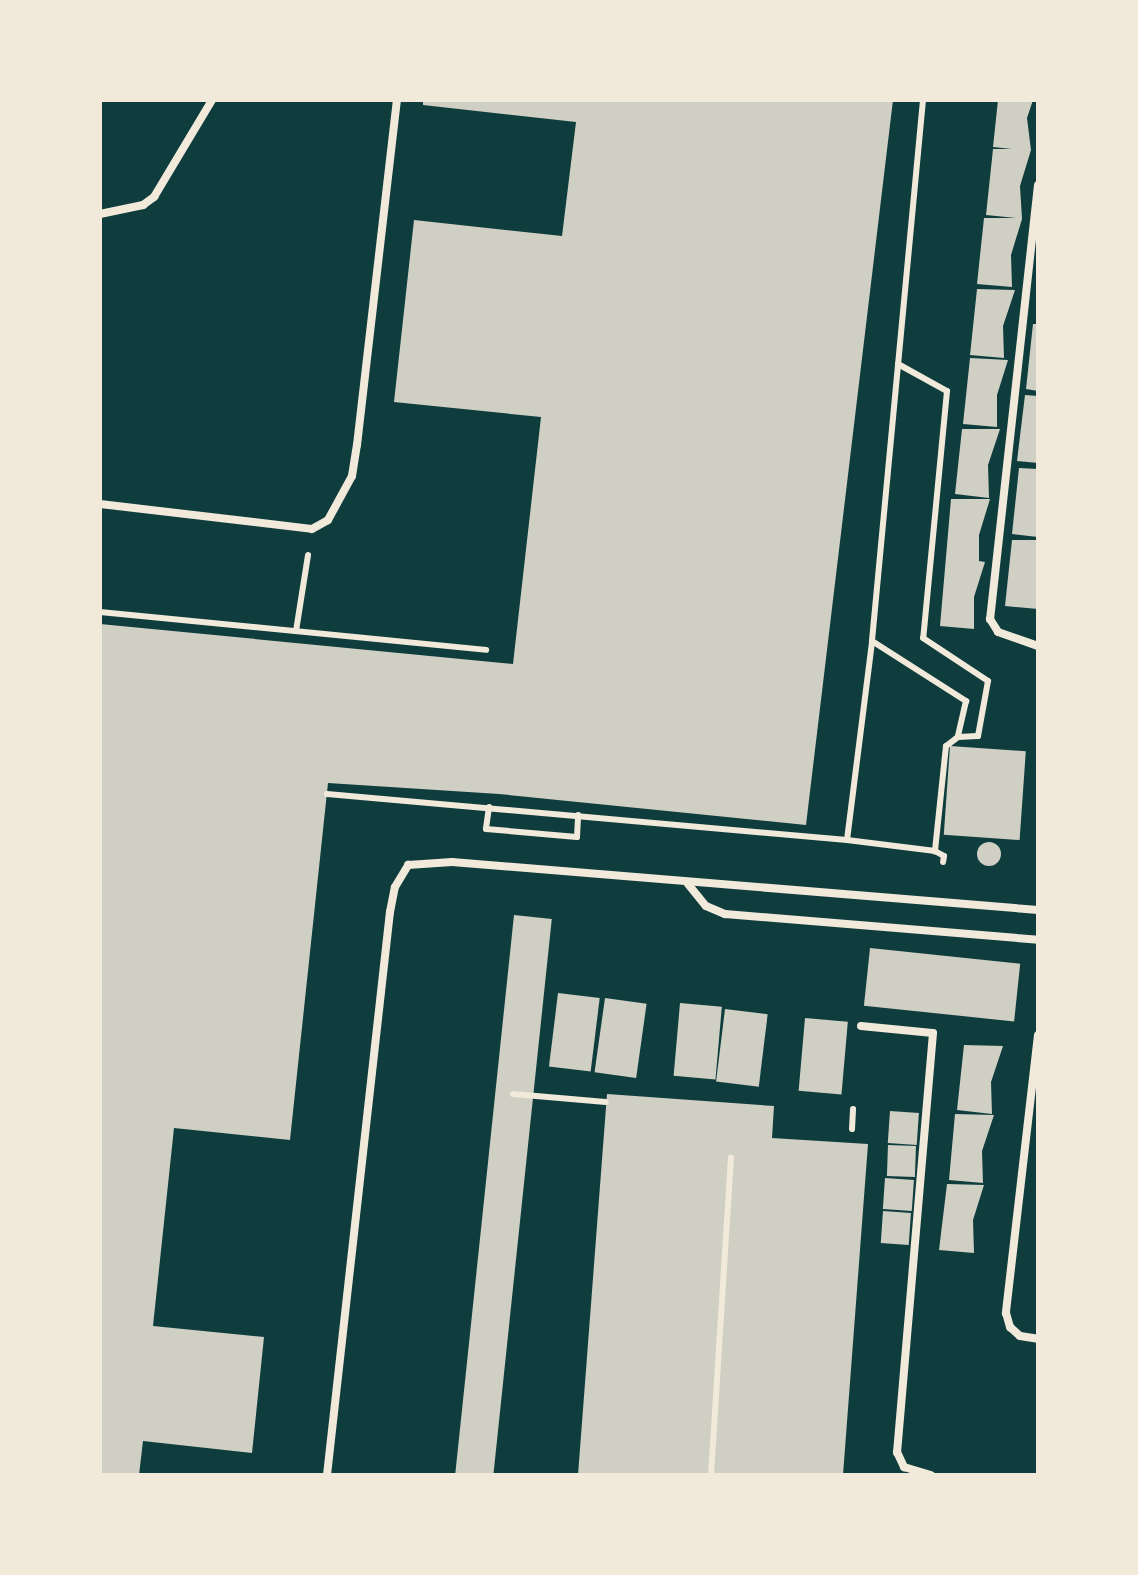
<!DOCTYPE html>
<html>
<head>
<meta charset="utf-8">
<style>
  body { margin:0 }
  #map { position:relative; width:1138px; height:1575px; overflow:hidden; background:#0f3d3e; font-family:"Varela Round",sans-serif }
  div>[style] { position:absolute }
  .building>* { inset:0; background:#cfcfc3; transform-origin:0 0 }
  .round { border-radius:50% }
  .path>* { height:6px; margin:-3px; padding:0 3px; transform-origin:3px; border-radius:3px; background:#f1e9da }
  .service>* { height:8px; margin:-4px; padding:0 4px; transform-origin:4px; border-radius:4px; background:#f1e9da }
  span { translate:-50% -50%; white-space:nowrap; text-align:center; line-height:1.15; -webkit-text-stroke:8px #f1e9da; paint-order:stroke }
  .frame { position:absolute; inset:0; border:102px solid #f1e9da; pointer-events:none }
</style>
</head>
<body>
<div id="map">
  <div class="building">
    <div style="clip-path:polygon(423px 100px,893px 100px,806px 825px,499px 794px,328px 783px,290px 1140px,174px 1128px,153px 1326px,264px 1337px,252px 1453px,143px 1441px,139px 1475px,100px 1475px,100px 624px,513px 664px,541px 417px,394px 402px,414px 220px,562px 236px,576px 122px,423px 105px)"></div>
    <div style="clip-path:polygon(998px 100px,1033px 100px,1027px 118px,1031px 150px,1020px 186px,1022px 219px,1011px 255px,1012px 287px,977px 284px,984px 218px,1016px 218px,986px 215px,993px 149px,1012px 149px,993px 147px)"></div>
    <div style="clip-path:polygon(977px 289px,1015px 290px,1003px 326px,1004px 358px,970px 355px)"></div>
    <div style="clip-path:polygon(1033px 324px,1038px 324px,1038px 391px,1026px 389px)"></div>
    <div style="clip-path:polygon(970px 358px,1008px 360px,997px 395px,997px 427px,963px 424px)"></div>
    <div style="clip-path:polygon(1025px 395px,1038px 396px,1038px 463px,1017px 461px)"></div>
    <div style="clip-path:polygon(962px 429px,1000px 429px,988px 465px,989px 498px,955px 494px)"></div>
    <div style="clip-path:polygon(1019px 468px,1038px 469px,1038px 537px,1012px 534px)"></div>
    <div style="clip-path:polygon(951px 499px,990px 499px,979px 535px,979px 561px,985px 562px,974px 597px,974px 629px,940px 626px)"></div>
    <div style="clip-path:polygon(1012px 540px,1038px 540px,1038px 609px,1005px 606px)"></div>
    <div style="left:950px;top:746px;width:76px;height:89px;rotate:4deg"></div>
    <div class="round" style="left:977px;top:842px;width:24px;height:24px"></div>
    <div style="left:514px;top:915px;width:38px;height:563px;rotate:6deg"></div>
    <div style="left:870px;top:948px;width:151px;height:58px;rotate:6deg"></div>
    <div style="left:558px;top:993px;width:42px;height:74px;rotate:7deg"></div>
    <div style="left:605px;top:998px;width:42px;height:75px;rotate:8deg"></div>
    <div style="left:680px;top:1003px;width:42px;height:73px;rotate:5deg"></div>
    <div style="left:725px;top:1009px;width:43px;height:73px;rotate:7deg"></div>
    <div style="left:805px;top:1018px;width:43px;height:73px;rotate:5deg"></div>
    <div style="clip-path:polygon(964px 1045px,1003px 1046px,991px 1082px,992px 1114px,957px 1110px)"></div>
    <div style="clip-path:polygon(607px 1094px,774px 1106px,772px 1138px,868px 1144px,843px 1475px,578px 1475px)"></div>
    <div style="left:890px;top:1111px;width:29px;height:32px;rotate:4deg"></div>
    <div style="clip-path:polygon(955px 1114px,994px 1115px,982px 1151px,983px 1183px,949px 1180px)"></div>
    <div style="left:888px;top:1145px;width:28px;height:31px;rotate:2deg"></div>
    <div style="left:885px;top:1178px;width:29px;height:31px;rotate:4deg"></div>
    <div style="clip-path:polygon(947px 1184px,984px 1185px,973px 1220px,974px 1253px,939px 1250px)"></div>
    <div style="left:883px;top:1211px;width:28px;height:32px;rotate:4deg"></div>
  </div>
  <div class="path">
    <div style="left:923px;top:100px;width:543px;rotate:95.39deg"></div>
    <div style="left:872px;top:641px;width:112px;rotate:32.6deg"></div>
    <div style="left:966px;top:701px;width:37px;rotate:103deg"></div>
    <div style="left:958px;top:737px;width:15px;rotate:143deg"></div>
    <div style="left:946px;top:746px;width:106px;rotate:96deg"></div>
    <div style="left:898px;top:364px;width:56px;rotate:28.9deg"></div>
    <div style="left:947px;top:391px;width:248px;rotate:95.5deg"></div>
    <div style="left:923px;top:638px;width:78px;rotate:33.5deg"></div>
    <div style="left:988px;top:681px;width:56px;rotate:100.3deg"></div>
    <div style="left:978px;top:736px;width:20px;rotate:177deg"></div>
    <div style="left:100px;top:612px;width:388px;rotate:5.6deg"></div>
    <div style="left:296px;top:631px;width:77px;rotate:-81deg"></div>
    <div style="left:327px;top:794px;width:522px;rotate:5.06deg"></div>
    <div style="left:847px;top:840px;width:89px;rotate:7.1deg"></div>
    <div style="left:935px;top:851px;width:10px;rotate:29deg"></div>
    <div style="left:944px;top:856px;width:6px;rotate:99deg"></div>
    <div style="left:489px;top:807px;width:22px;rotate:98deg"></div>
    <div style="left:486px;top:829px;width:91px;rotate:5deg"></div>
    <div style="left:577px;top:837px;width:22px;rotate:-87deg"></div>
    <div style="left:847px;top:840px;width:201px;rotate:-82.8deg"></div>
    <div style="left:513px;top:1094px;width:93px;rotate:4.9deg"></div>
    <div style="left:852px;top:1129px;width:20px;rotate:-87deg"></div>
    <div style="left:711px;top:1475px;width:318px;rotate:-86.4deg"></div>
  </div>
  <div class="service">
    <div style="left:1038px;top:185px;width:437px;rotate:96.3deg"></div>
    <div style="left:990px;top:619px;width:15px;rotate:58deg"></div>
    <div style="left:998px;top:632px;width:42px;rotate:19.3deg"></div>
    <div style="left:100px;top:214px;width:44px;rotate:-11.8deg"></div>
    <div style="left:143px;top:205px;width:14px;rotate:-36deg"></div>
    <div style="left:154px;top:197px;width:113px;rotate:-59.1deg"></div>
    <div style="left:100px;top:504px;width:213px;rotate:6.7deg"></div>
    <div style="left:312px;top:529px;width:18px;rotate:-29deg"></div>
    <div style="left:328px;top:520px;width:50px;rotate:-61.4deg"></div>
    <div style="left:352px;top:476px;width:31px;rotate:-81deg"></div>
    <div style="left:357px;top:445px;width:347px;rotate:-83.4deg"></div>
    <div style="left:688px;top:884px;width:28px;rotate:51deg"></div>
    <div style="left:706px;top:906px;width:21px;rotate:23deg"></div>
    <div style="left:725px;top:914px;width:314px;rotate:4.7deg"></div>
    <div style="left:861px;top:1026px;width:72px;rotate:5.6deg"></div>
    <div style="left:933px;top:1033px;width:421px;rotate:94.9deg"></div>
    <div style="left:897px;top:1452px;width:17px;rotate:65deg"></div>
    <div style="left:904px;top:1467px;width:28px;rotate:17deg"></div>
    <div style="left:1038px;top:1035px;width:280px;rotate:96.6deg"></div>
    <div style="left:1006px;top:1313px;width:15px;rotate:74deg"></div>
    <div style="left:1010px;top:1327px;width:13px;rotate:42deg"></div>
    <div style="left:1020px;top:1336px;width:18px;rotate:9deg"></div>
    <div style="left:327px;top:1475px;width:567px;rotate:-83.62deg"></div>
    <div style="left:390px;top:912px;width:25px;rotate:-79deg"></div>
    <div style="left:395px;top:887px;width:26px;rotate:-59deg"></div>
    <div style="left:408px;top:865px;width:44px;rotate:-3.9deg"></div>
    <div style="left:452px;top:862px;width:588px;rotate:4.68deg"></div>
  </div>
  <div class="frame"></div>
</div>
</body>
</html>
